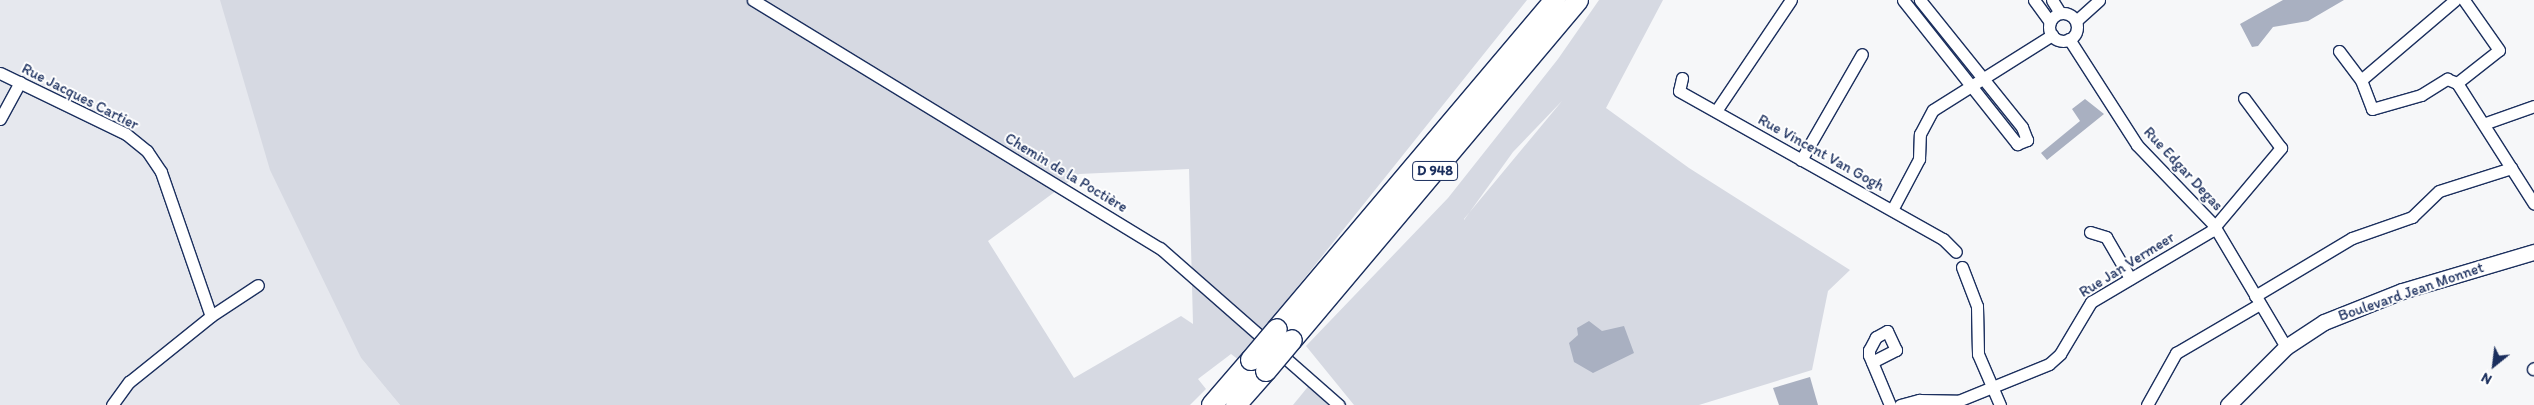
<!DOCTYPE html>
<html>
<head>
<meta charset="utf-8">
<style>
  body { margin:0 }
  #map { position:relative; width:2534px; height:405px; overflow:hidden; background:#f6f7f9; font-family:Itim,sans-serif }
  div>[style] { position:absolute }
  .built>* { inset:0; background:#e6e8ee }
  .green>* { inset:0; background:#d6d9e2 }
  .water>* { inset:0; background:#a9b0c1 }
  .roads { filter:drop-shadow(1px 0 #1b2f5e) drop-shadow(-1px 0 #1b2f5e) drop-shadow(0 1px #1b2f5e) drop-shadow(0 -1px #1b2f5e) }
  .street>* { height:11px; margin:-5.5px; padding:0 5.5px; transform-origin:5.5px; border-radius:5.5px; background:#fff }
  .street>.ring { margin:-5.5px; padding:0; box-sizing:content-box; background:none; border:11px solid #fff; border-radius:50% }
  .secondary>* { height:15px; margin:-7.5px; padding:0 7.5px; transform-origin:7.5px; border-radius:7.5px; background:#fff }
  .highway>* { height:20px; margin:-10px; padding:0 10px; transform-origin:10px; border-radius:10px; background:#fff }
  .bridges { filter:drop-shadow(1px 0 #1b2f5e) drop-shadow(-1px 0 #1b2f5e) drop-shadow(0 1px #1b2f5e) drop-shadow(0 -1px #1b2f5e) }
  .highway-bridge>* { height:20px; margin:-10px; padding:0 10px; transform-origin:10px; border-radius:10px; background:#fff }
  span { translate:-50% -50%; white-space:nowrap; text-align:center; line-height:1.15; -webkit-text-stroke:4px #fff; paint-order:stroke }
  .shield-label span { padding:1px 4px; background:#fff; border:1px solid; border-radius:4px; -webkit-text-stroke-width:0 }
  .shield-label { font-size:14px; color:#1b2f5e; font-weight:700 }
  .street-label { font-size:15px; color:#1b2f5e }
  .north { position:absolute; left:2469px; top:340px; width:50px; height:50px; -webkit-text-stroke:4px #fff; paint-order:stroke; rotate:209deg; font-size:14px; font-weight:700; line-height:20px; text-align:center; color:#1b2f5e }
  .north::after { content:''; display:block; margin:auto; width:18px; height:22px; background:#1b2f5e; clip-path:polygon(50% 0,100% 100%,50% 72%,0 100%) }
</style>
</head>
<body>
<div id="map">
  <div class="built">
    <div style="clip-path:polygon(0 0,228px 0,361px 358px,400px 405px,0 405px)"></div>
  </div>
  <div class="green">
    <div style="clip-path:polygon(evenodd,220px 0,1527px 0,1239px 360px,1231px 354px,1198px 379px,1206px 389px,1190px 405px,400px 405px,361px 358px,270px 170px,220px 0,1189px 169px,1193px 324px,1181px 316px,1074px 378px,988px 241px,1079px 174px,1189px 169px)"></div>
    <div style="clip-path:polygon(evenodd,1599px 0,1663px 0,1606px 108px,1689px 168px,1850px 270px,1828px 291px,1812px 370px,1699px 405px,1354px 405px,1306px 346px,1448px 198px,1558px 59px,1599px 0,1562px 101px,1464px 219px,1464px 220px,1513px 152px,1562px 101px)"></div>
    <div style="clip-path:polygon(1908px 0,1917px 0,1973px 76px,1968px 77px)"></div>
    <div style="clip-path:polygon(1983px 87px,2015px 126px,2014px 131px,1977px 88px)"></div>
    <div style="clip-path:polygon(1311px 383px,1328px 405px,1293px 405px)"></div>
  </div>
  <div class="water">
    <div style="clip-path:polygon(2283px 0,2344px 0,2308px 21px,2273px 27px,2258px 46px,2252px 47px,2240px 24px)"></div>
    <div style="clip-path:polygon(2085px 99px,2104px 114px,2047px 160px,2041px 153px,2080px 121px,2072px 109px)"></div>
    <div style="clip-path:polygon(1589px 321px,1602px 331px,1624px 326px,1634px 353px,1593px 373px,1574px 362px,1569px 343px,1578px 335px,1577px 328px)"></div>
    <div style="clip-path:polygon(1810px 377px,1818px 405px,1779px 405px,1773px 388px)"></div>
  </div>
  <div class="roads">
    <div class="street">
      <div style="left:753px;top:0;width:477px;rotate:31.4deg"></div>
      <div style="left:1160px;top:248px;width:238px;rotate:41.3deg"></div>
      <div style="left:1903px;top:0;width:184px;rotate:51.6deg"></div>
      <div style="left:2017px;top:144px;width:11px;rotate:-22deg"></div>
      <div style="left:2027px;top:140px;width:14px;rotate:-111deg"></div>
      <div style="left:2022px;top:127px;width:163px;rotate:-128.8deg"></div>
      <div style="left:2034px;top:0;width:27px;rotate:54deg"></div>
      <div style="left:2052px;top:0;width:15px;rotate:58deg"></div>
      <div class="ring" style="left:2049px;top:13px;width:17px;height:17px"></div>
      <div style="left:2076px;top:21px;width:31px;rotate:-42deg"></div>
      <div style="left:2069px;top:39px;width:126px;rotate:57.3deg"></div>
      <div style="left:2137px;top:145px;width:110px;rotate:46.1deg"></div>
      <div style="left:2213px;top:224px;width:143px;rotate:59.3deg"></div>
      <div style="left:2339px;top:51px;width:36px;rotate:53deg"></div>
      <div style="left:2361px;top:80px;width:123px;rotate:-40.4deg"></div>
      <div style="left:0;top:73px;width:140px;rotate:25.8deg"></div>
      <div style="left:126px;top:134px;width:27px;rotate:39deg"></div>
      <div style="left:147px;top:151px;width:25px;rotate:56deg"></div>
      <div style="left:161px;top:172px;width:152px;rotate:70.9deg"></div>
      <div style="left:1682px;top:78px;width:13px;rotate:103deg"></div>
      <div style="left:1679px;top:91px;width:303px;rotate:29.3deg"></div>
      <div style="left:1943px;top:239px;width:18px;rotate:45deg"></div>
      <div style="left:2361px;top:80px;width:31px;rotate:69deg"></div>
      <div style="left:2372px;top:109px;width:51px;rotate:-15.9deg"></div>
      <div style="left:2421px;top:95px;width:31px;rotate:-32deg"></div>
      <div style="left:2447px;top:79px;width:11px;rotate:22deg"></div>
      <div style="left:2457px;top:83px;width:53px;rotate:-38.2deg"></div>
      <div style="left:2499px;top:50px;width:61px;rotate:-125deg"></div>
      <div style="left:2457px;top:83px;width:143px;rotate:57.5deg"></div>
      <div style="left:1716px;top:111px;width:134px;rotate:-56deg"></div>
      <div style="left:0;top:119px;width:42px;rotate:-61.6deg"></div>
      <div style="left:2486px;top:123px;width:51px;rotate:-19.5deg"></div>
      <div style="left:1801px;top:160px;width:122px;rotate:-60.1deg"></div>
      <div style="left:1892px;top:210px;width:58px;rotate:-62.1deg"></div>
      <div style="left:1919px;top:159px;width:25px;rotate:-88deg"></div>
      <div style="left:1920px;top:134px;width:27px;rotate:-62deg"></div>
      <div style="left:1933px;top:110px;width:141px;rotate:-32.2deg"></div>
      <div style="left:2090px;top:232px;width:17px;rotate:17deg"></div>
      <div style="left:2106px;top:237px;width:48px;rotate:59.7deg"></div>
      <div style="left:1962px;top:267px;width:42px;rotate:69deg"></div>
      <div style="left:1977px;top:306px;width:48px;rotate:88.8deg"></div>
      <div style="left:1978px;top:354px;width:56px;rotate:66.7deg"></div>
      <div style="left:2255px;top:296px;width:113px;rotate:-30.9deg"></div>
      <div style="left:2352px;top:238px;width:64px;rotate:-19.3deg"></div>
      <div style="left:2412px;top:217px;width:37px;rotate:-44deg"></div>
      <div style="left:2439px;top:191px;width:76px;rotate:-17.7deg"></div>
      <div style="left:1872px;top:362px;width:27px;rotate:-27deg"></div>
      <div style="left:1896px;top:350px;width:21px;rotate:-115deg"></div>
      <div style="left:1887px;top:331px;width:13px;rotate:151deg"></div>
      <div style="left:1876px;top:337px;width:15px;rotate:118deg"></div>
      <div style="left:1869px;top:350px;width:5px;rotate:90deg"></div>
      <div style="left:1869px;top:355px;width:54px;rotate:67.2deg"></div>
      <div style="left:2533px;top:369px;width:1px;rotate:-45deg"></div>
      <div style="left:112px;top:405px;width:29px;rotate:-54deg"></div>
      <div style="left:129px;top:382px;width:105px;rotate:-38.8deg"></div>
      <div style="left:211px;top:316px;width:56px;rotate:-33.4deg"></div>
      <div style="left:1900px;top:405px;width:20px;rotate:-15deg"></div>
      <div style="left:1919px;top:400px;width:39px;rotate:1deg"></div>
      <div style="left:1958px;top:401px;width:98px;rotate:-22.1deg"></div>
      <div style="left:2049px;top:364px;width:15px;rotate:-42deg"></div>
      <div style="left:2060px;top:354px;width:61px;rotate:-59.2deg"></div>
      <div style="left:2091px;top:302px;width:139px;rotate:-30.6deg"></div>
      <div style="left:2211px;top:231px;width:109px;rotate:-49.9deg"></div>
      <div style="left:2281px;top:148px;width:62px;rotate:-126.5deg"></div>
      <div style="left:2147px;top:405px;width:60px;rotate:-60.9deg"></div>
      <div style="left:2176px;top:353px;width:97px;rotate:-30.3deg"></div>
    </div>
    <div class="secondary">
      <div style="left:2228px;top:405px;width:82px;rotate:-45deg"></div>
      <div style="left:2286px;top:347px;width:45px;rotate:-33.3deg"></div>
      <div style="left:2324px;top:322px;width:84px;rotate:-21.7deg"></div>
      <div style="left:2402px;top:291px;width:138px;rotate:-16.5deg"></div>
    </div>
    <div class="highway">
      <div style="left:1277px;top:329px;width:431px;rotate:-49.8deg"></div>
      <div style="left:1292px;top:340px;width:444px;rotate:-49.9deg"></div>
      <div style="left:1212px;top:405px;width:60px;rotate:-49.1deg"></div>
      <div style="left:1236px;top:405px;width:45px;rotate:-48.6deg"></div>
    </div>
  </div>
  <div class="bridges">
    <div class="highway-bridge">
      <div style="left:1251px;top:360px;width:40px;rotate:-50deg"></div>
      <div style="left:1266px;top:371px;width:40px;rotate:-50deg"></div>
    </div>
  </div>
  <div class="shield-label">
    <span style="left:1435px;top:171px">D 948</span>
  </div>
  <div class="street-label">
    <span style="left:80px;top:97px;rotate:27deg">Rue Jacques Cartier</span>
    <span style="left:1821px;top:153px;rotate:29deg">Rue Vincent Van Gogh</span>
    <span style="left:2183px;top:169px;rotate:47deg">Rue Edgar Degas</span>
    <span style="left:1066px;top:173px;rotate:31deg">Chemin de la Poctière</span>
    <span style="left:2127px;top:265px;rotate:-32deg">Rue Jan Vermeer</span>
    <span style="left:2411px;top:292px;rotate:-19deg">Boulevard Jean Monnet</span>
  </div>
  <div class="north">N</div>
</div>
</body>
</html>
